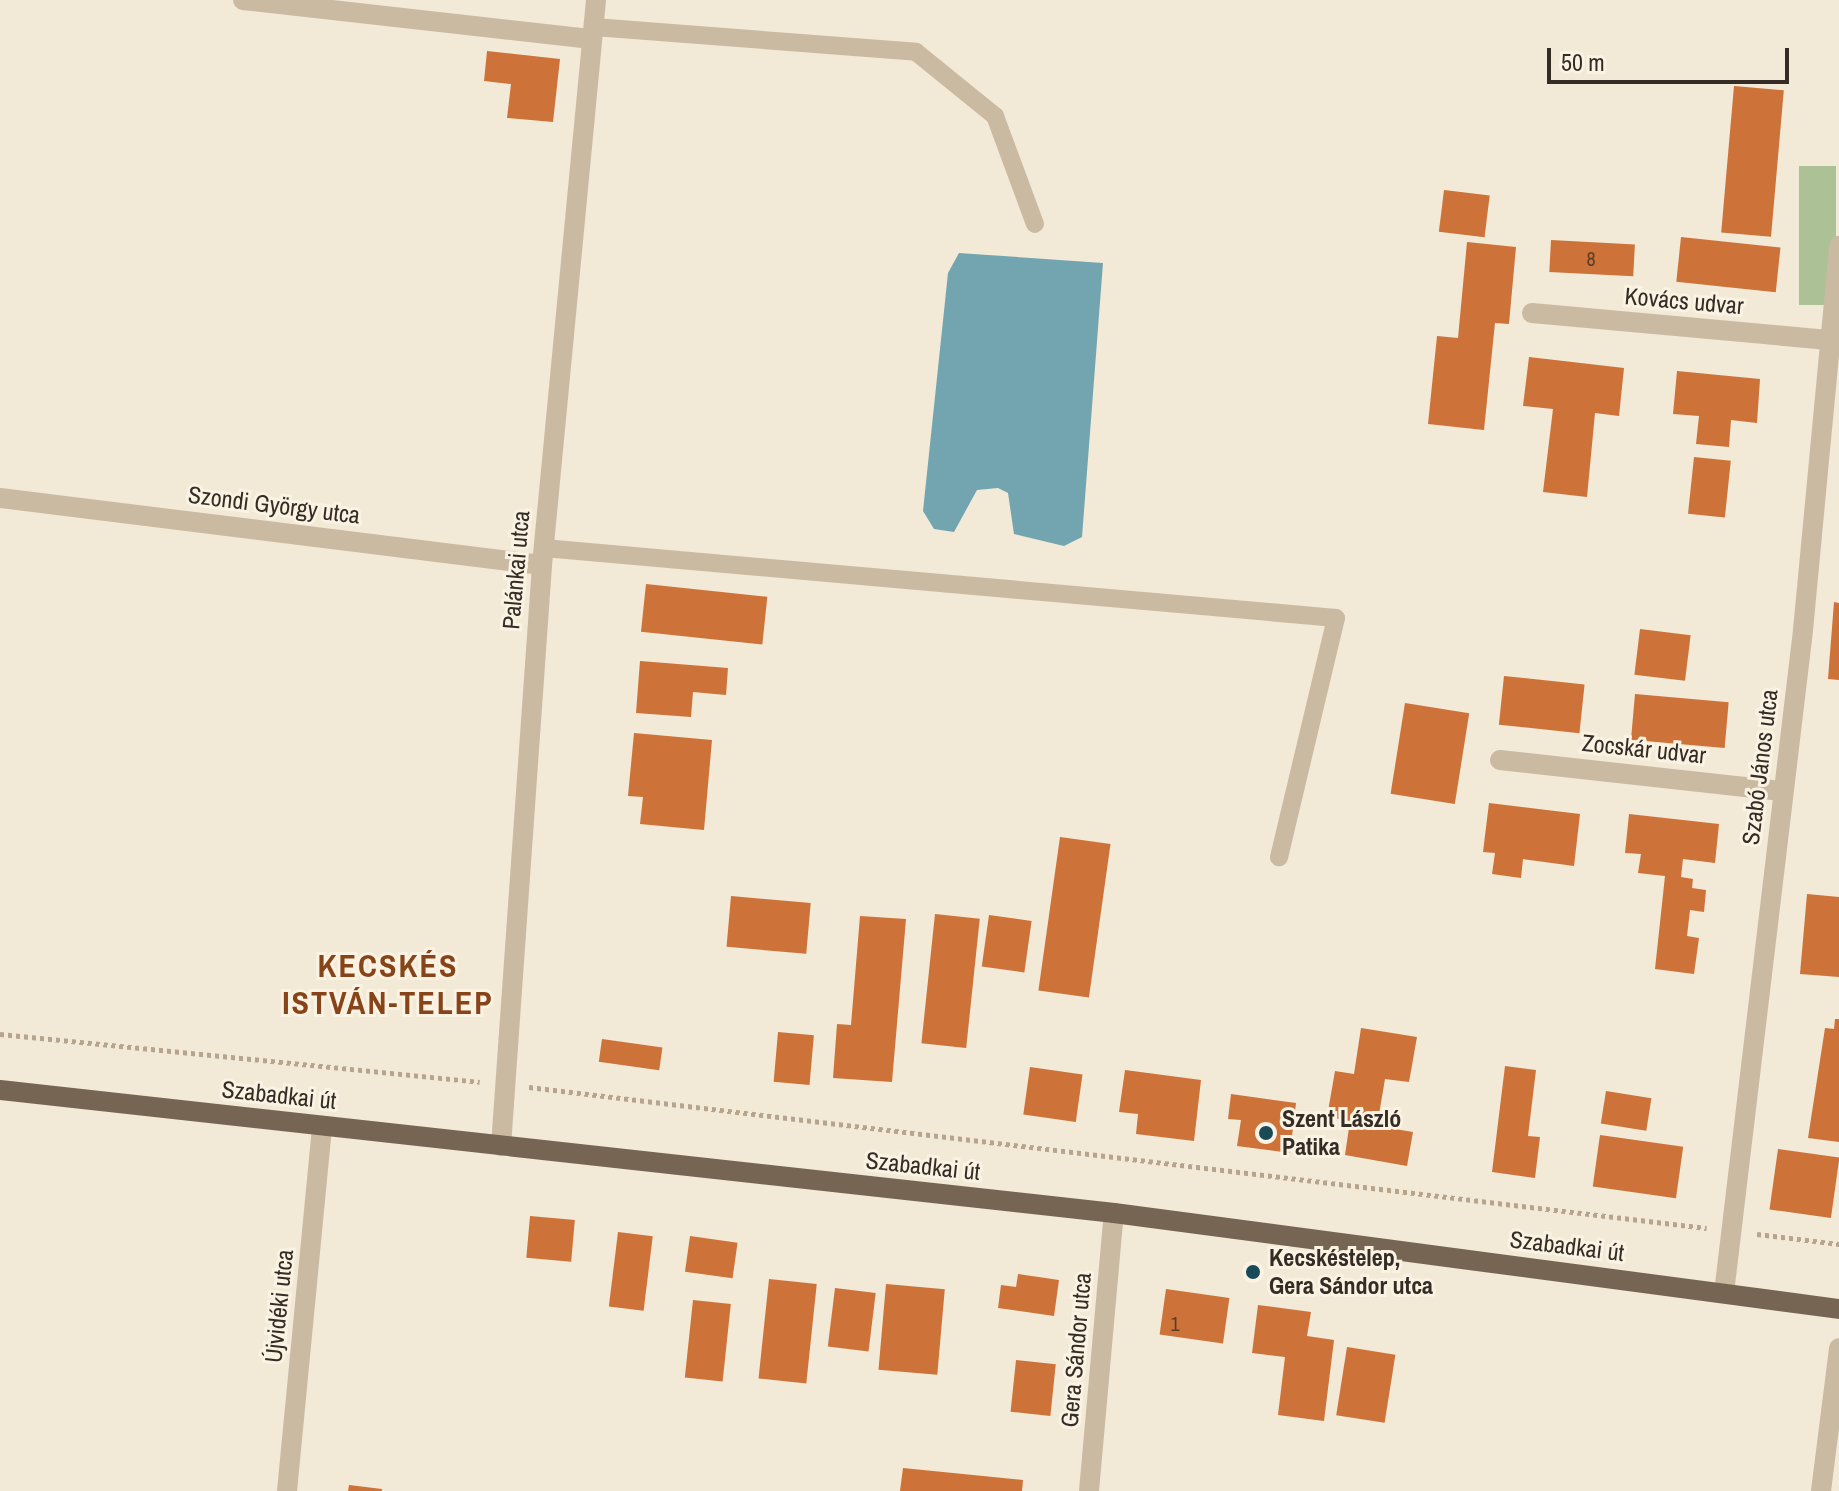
<!DOCTYPE html>
<html>
<head>
<meta charset="utf-8">
<style>
  body { margin:0 }
  #map { position:relative; width:1839px; height:1491px; overflow:hidden; background:#f2e9d6; font-family:"Archivo Narrow",sans-serif }
  div>[style] { position:absolute }
  .green>* { inset:0; background:#acc195; transform-origin:0 0 }
  .water>* { inset:0; background:#73a5b0 }
  .building>* { inset:0; background:#cd7239; transform-origin:0 0 }
  .path>* { height:5px; margin-top:-2.5px; transform-origin:0; background:repeating-linear-gradient(90deg,#b6a48c 0 4px,transparent 0 8px) }
  .service>* { height:18px; margin:-9px; padding:0 9px; transform-origin:9px; border-radius:9px; background:#cabaa2 }
  .minor>* { height:20px; margin:-10px; padding:0 10px; transform-origin:10px; border-radius:10px; background:#cabaa2 }
  .primary>* { height:20px; margin:-10px; padding:0 10px; transform-origin:10px; border-radius:10px; background:#776554 }
  .dots>* { width:22px; height:22px; translate:-50% -50%; box-sizing:border-box; border:4px solid #faf2e2; border-radius:50% }
  span { translate:-50% -50%; white-space:nowrap; text-align:center; line-height:1.15; -webkit-text-stroke:6px #faf2e2; paint-order:stroke }
  .number-label { font-size:20px; color:#5a3e2a }
  .number-label span { -webkit-text-stroke-width:0 }
  .street-label { font-size:24px; color:#342c25 }
  .poi-label { font-size:24px; color:#342c25; font-weight:700 }
  .left { translate:0 -50%; text-align:left }
  .district-label { font-size:32px; color:#884419; font-weight:700; letter-spacing:2px }
  .scale { position:absolute; left:1547px; top:48px; width:242px; height:36px; box-sizing:border-box; border:4px solid #342c25; border-top:0; padding-left:10px; font-size:24px; line-height:28px; white-space:nowrap; color:#342c25; -webkit-text-stroke:6px #faf2e2; paint-order:stroke }
</style>
</head>
<body>
<div id="map">
  <div class="green">
    <div style="left:1799px;top:166px;width:37px;height:139px"></div>
  </div>
  <div class="water">
    <div style="clip-path:polygon(959px 253px,1103px 263px,1082px 537px,1064px 546px,1014px 534px,1008px 493px,998px 488px,977px 490px,954px 532px,934px 529px,923px 511px,948px 273px)"></div>
  </div>
  <div class="building">
    <div style="clip-path:polygon(487px 51px,560px 59px,553px 122px,507px 118px,511px 84px,484px 81px)"></div>
    <div style="left:1734px;top:86px;width:50px;height:147px;rotate:5deg"></div>
    <div style="left:1444px;top:190px;width:46px;height:42px;rotate:7deg"></div>
    <div style="left:1681px;top:237px;width:100px;height:45px;rotate:6deg"></div>
    <div style="left:1551px;top:240px;width:84px;height:32px;rotate:3deg"></div>
    <div style="clip-path:polygon(1467px 242px,1516px 247px,1509px 324px,1495px 323px,1484px 430px,1428px 424px,1437px 336px,1458px 338px)"></div>
    <div style="clip-path:polygon(1529px 357px,1624px 368px,1619px 416px,1595px 413px,1587px 497px,1543px 492px,1553px 409px,1523px 406px)"></div>
    <div style="clip-path:polygon(1677px 371px,1760px 379px,1757px 423px,1731px 420px,1729px 447px,1696px 444px,1699px 416px,1673px 414px)"></div>
    <div style="left:1694px;top:457px;width:37px;height:57px;rotate:6deg"></div>
    <div style="left:646px;top:584px;width:122px;height:48px;rotate:6deg"></div>
    <div style="clip-path:polygon(1834px 602px,1839px 603px,1839px 680px,1828px 679px)"></div>
    <div style="left:1640px;top:629px;width:51px;height:46px;rotate:7deg"></div>
    <div style="clip-path:polygon(640px 661px,728px 668px,726px 695px,693px 692px,691px 717px,636px 713px)"></div>
    <div style="left:1504px;top:676px;width:81px;height:49px;rotate:6deg"></div>
    <div style="left:1635px;top:694px;width:94px;height:46px;rotate:5deg"></div>
    <div style="left:1405px;top:703px;width:65px;height:92px;rotate:9deg"></div>
    <div style="clip-path:polygon(634px 733px,712px 740px,704px 830px,640px 824px,643px 797px,628px 796px)"></div>
    <div style="clip-path:polygon(1489px 803px,1580px 814px,1574px 866px,1523px 859px,1521px 878px,1492px 874px,1495px 853px,1483px 852px)"></div>
    <div style="clip-path:polygon(1629px 814px,1719px 824px,1715px 863px,1683px 859px,1681px 877px,1693px 879px,1692px 888px,1706px 890px,1704px 912px,1690px 910px,1687px 936px,1699px 938px,1694px 974px,1655px 969px,1665px 876px,1638px 873px,1641px 854px,1625px 853px)"></div>
    <div style="left:1060px;top:837px;width:51px;height:155px;rotate:8deg"></div>
    <div style="clip-path:polygon(1807px 894px,1839px 897px,1839px 977px,1800px 974px)"></div>
    <div style="left:731px;top:896px;width:80px;height:51px;rotate:5deg"></div>
    <div style="left:935px;top:914px;width:45px;height:130px;rotate:6deg"></div>
    <div style="left:989px;top:915px;width:43px;height:52px;rotate:8deg"></div>
    <div style="clip-path:polygon(860px 916px,906px 919px,892px 1082px,833px 1078px,837px 1024px,851px 1025px)"></div>
    <div style="clip-path:polygon(1835px 1019px,1839px 1019px,1839px 1142px,1808px 1138px,1825px 1028px,1834px 1029px)"></div>
    <div style="clip-path:polygon(1361px 1028px,1417px 1037px,1409px 1082px,1385px 1079px,1377px 1126px,1413px 1132px,1407px 1166px,1345px 1155px,1350px 1121px,1327px 1117px,1335px 1071px,1354px 1074px)"></div>
    <div style="left:778px;top:1032px;width:36px;height:50px;rotate:5deg"></div>
    <div style="left:602px;top:1039px;width:61px;height:23px;rotate:8deg"></div>
    <div style="clip-path:polygon(1505px 1066px,1536px 1070px,1528px 1136px,1540px 1137px,1535px 1178px,1492px 1172px)"></div>
    <div style="left:1030px;top:1067px;width:53px;height:48px;rotate:8deg"></div>
    <div style="clip-path:polygon(1125px 1070px,1201px 1080px,1194px 1141px,1136px 1134px,1138px 1114px,1119px 1112px)"></div>
    <div style="left:1606px;top:1091px;width:46px;height:33px;rotate:9deg"></div>
    <div style="clip-path:polygon(1231px 1094px,1296px 1103px,1290px 1153px,1237px 1146px,1241px 1120px,1228px 1119px)"></div>
    <div style="left:1600px;top:1135px;width:84px;height:52px;rotate:8deg"></div>
    <div style="left:1778px;top:1149px;width:62px;height:61px;rotate:8deg"></div>
    <div style="left:530px;top:1216px;width:45px;height:42px;rotate:5deg"></div>
    <div style="left:618px;top:1232px;width:35px;height:75px;rotate:7deg"></div>
    <div style="left:690px;top:1236px;width:48px;height:36px;rotate:8deg"></div>
    <div style="clip-path:polygon(1018px 1274px,1059px 1280px,1054px 1316px,998px 1308px,1001px 1285px,1016px 1287px)"></div>
    <div style="left:769px;top:1279px;width:48px;height:100px;rotate:6deg"></div>
    <div style="left:886px;top:1284px;width:59px;height:86px;rotate:5deg"></div>
    <div style="left:835px;top:1288px;width:41px;height:59px;rotate:7deg"></div>
    <div style="left:1166px;top:1289px;width:64px;height:46px;rotate:8deg"></div>
    <div style="left:693px;top:1300px;width:38px;height:78px;rotate:6deg"></div>
    <div style="clip-path:polygon(1258px 1305px,1311px 1312px,1307px 1336px,1334px 1340px,1324px 1421px,1278px 1415px,1285px 1357px,1252px 1353px)"></div>
    <div style="left:1347px;top:1347px;width:49px;height:69px;rotate:9deg"></div>
    <div style="left:1016px;top:1360px;width:40px;height:52px;rotate:6deg"></div>
    <div style="clip-path:polygon(903px 1468px,1023px 1480px,1022px 1491px,900px 1491px)"></div>
    <div style="clip-path:polygon(349px 1485px,382px 1489px,382px 1491px,348px 1491px)"></div>
  </div>
  <div class="path">
    <div style="left:0;top:1034px;width:482px;rotate:5.7deg"></div>
    <div style="left:529px;top:1087px;width:1186px;rotate:6.83deg"></div>
    <div style="left:1757px;top:1234px;width:83px;rotate:7deg"></div>
  </div>
  <div class="service">
    <div style="left:594px;top:27px;width:323px;rotate:4.4deg"></div>
    <div style="left:916px;top:52px;width:102px;rotate:39deg"></div>
    <div style="left:995px;top:116px;width:115px;rotate:69.7deg"></div>
    <div style="left:544px;top:548px;width:795px;rotate:5.05deg"></div>
    <div style="left:1336px;top:618px;width:246px;rotate:103.4deg"></div>
  </div>
  <div class="minor">
    <div style="left:243px;top:0;width:351px;rotate:6.4deg"></div>
    <div style="left:1532px;top:313px;width:300px;rotate:5.2deg"></div>
    <div style="left:0;top:498px;width:546px;rotate:7.05deg"></div>
    <div style="left:1500px;top:760px;width:285px;rotate:6.3deg"></div>
    <div style="left:501px;top:1146px;width:582px;rotate:-85.96deg"></div>
    <div style="left:542px;top:565px;width:568px;rotate:-84.54deg"></div>
    <div style="left:1724px;top:1293px;width:668px;rotate:-83.2deg"></div>
    <div style="left:1803px;top:630px;width:386px;rotate:-84.6deg"></div>
    <div style="left:287px;top:1491px;width:367px;rotate:-84.5deg"></div>
    <div style="left:1089px;top:1491px;width:279px;rotate:-84.9deg"></div>
    <div style="left:1821px;top:1491px;width:144px;rotate:-82.8deg"></div>
  </div>
  <div class="primary">
    <div style="left:0;top:1090px;width:1121px;rotate:6.3deg"></div>
    <div style="left:1114px;top:1213px;width:731px;rotate:7.54deg"></div>
  </div>
  <div class="dots">
    <div style="left:1266px;top:1133px;background:#184a58"></div>
    <div style="left:1253px;top:1272px;background:#184a58"></div>
  </div>
  <div class="number-label">
    <span style="left:1591px;top:258px">8</span>
    <span style="left:1175px;top:1323px">1</span>
  </div>
  <div class="street-label">
    <span style="left:1684px;top:301px;rotate:5deg">Kovács udvar</span>
    <span style="left:274px;top:505px;rotate:7deg">Szondi György utca</span>
    <span style="left:516px;top:570px;rotate:-85deg">Palánkai utca</span>
    <span style="left:1644px;top:749px;rotate:6deg">Zocskár udvar</span>
    <span style="left:1760px;top:767px;rotate:-83deg">Szabó János utca</span>
    <span style="left:279px;top:1095px;rotate:6deg">Szabadkai út</span>
    <span style="left:923px;top:1166px;rotate:6deg">Szabadkai út</span>
    <span style="left:1567px;top:1246px;rotate:7deg">Szabadkai út</span>
    <span style="left:279px;top:1306px;rotate:-84deg">Újvidéki utca</span>
    <span style="left:1076px;top:1350px;rotate:-85deg">Gera Sándor utca</span>
  </div>
  <div class="poi-label">
    <span class="left" style="left:1282px;top:1133px">Szent László<br>Patika</span>
    <span class="left" style="left:1269px;top:1272px">Kecskéstelep,<br>Gera Sándor utca</span>
  </div>
  <div class="district-label">
    <span style="left:388px;top:985px">KECSKÉS<br>ISTVÁN-TELEP</span>
  </div>
  <div class="scale">50 m</div>
</div>
</body>
</html>
